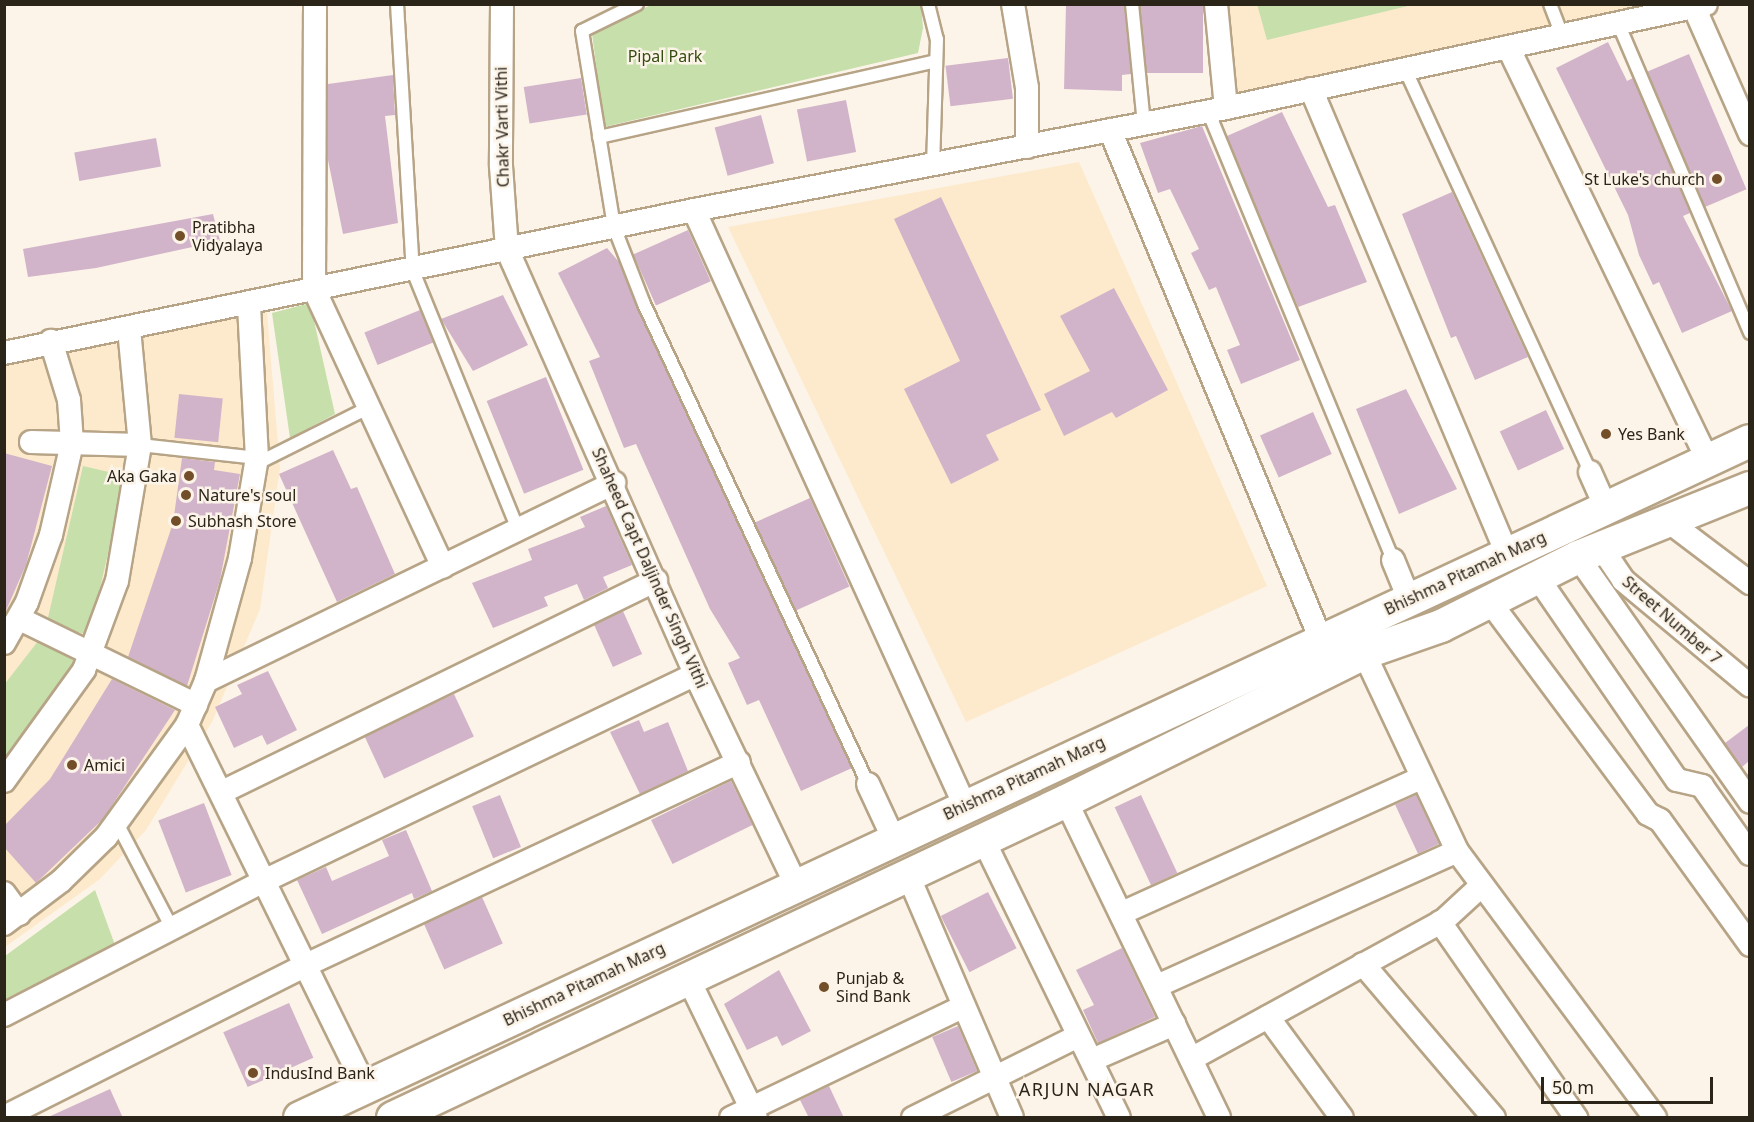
<!DOCTYPE html>
<html>
<head>
<meta charset="utf-8">
<style>
  body { margin:0 }
  #map { position:relative; width:1754px; height:1122px; overflow:hidden; background:#fcf4e8; font-family:"Noto Sans",sans-serif }
  div>[style] { position:absolute }
  .built>* { inset:0; background:#fdeacc }
  .green>* { inset:0; background:#c6dfab; transform-origin:0 0 }
  .building>* { inset:0; background:#d2b4ca; transform-origin:0 0 }
  .roads { filter:drop-shadow(2px 0 #b7a487) drop-shadow(-2px 0 #b7a487) drop-shadow(0 2px #b7a487) drop-shadow(0 -2px #b7a487) }
  .lane>* { height:12px; margin:-6px; padding:0 6px; transform-origin:6px; border-radius:6px; background:#fff }
  .street>* { height:22px; margin:-11px; padding:0 11px; transform-origin:11px; border-radius:11px; background:#fff }
  .secondary>* { height:32px; margin:-16px; padding:0 16px; transform-origin:16px; border-radius:16px; background:#fff }
  .dots>* { width:16px; height:16px; translate:-50% -50%; box-sizing:border-box; border:3px solid #fcf4e8; border-radius:50% }
  span { translate:-50% -50%; white-space:nowrap; text-align:center; line-height:1.15; -webkit-text-stroke:5px #fcf4e8; paint-order:stroke }
  .park-label { font-size:16px; color:#354c10 }
  .street-label { font-size:16px; color:#2b2418 }
  .poi-label { font-size:16px; color:#2b2418 }
  .right { translate:-100% -50%; text-align:right }
  .left { translate:0 -50%; text-align:left }
  .neighbourhood-label { font-size:18px; color:#2b2418; letter-spacing:1.5px }
  .frame { position:absolute; inset:0; border:6px solid #2b2418; pointer-events:none }
  .scale { position:absolute; left:1541px; top:1077px; width:172px; height:27px; box-sizing:border-box; border:3px solid #2b2418; border-top:0; padding-left:8px; font-size:18px; line-height:21px; white-space:nowrap; color:#2b2418; -webkit-text-stroke:4px #fcf4e8; paint-order:stroke }
</style>
</head>
<body>
<div id="map">
  <div class="built">
    <div style="clip-path:polygon(1215px 4px,1706px 5px,1226px 108px)"></div>
    <div style="clip-path:polygon(1079px 162px,1267px 586px,966px 722px,728px 227px)"></div>
    <div style="clip-path:polygon(266px 300px,280px 468px,260px 609px,212px 722px,146px 830px,100px 879px,5px 947px,5px 353px)"></div>
  </div>
  <div class="green">
    <div style="clip-path:polygon(653px 4px,921px 5px,923px 28px,918px 53px,604px 127px,592px 33px)"></div>
    <div style="clip-path:polygon(1257px 4px,1412px 4px,1412px 5px,1267px 40px)"></div>
    <div style="clip-path:polygon(310px 303px,335px 414px,290px 438px,272px 313px)"></div>
    <div style="left:83px;top:466px;width:44px;height:163px;rotate:13deg"></div>
    <div style="clip-path:polygon(42px 636px,80px 666px,4px 766px,4px 685px)"></div>
    <div style="clip-path:polygon(95px 890px,115px 945px,5px 999px,5px 956px)"></div>
  </div>
  <div class="building">
    <div style="clip-path:polygon(1066px 4px,1124px 4px,1131px 74px,1122px 75px,1122px 91px,1064px 89px)"></div>
    <div style="left:1140px;top:4px;width:63px;height:69px"></div>
    <div style="clip-path:polygon(1608px 42px,1627px 81px,1633px 78px,1690px 213px,1683px 216px,1732px 311px,1682px 333px,1659px 282px,1653px 285px,1639px 255px,1628px 215px,1556px 68px)"></div>
    <div style="left:1689px;top:54px;width:147px;height:45px;rotate:67deg"></div>
    <div style="left:1008px;top:58px;width:41px;height:63px;rotate:83deg"></div>
    <div style="clip-path:polygon(393px 75px,395px 115px,385px 116px,398px 223px,343px 234px,328px 160px,328px 84px)"></div>
    <div style="left:581px;top:78px;width:37px;height:58px;rotate:81deg"></div>
    <div style="left:846px;top:100px;width:53px;height:50px;rotate:79deg"></div>
    <div style="clip-path:polygon(1282px 112px,1328px 207px,1335px 205px,1367px 282px,1298px 307px,1227px 136px)"></div>
    <div style="left:761px;top:115px;width:50px;height:48px;rotate:75deg"></div>
    <div style="clip-path:polygon(1202px 126px,1300px 360px,1241px 384px,1227px 350px,1240px 345px,1216px 287px,1209px 290px,1191px 253px,1199px 249px,1170px 189px,1158px 193px,1140px 143px)"></div>
    <div style="left:156px;top:138px;width:29px;height:83px;rotate:80deg"></div>
    <div style="clip-path:polygon(1452px 192px,1528px 357px,1475px 380px,1456px 336px,1451px 338px,1402px 214px)"></div>
    <div style="clip-path:polygon(941px 197px,1041px 410px,986px 435px,999px 460px,951px 484px,904px 389px,960px 361px,894px 219px)"></div>
    <div style="clip-path:polygon(213px 214px,220px 241px,96px 268px,28px 277px,23px 249px)"></div>
    <div style="left:688px;top:230px;width:56px;height:60px;rotate:66deg"></div>
    <div style="clip-path:polygon(607px 248px,619px 262px,852px 768px,801px 791px,759px 700px,747px 705px,728px 663px,740px 658px,710px 609px,636px 444px,624px 448px,589px 361px,600px 357px,558px 273px)"></div>
    <div style="clip-path:polygon(1114px 288px,1168px 390px,1116px 418px,1112px 412px,1064px 436px,1044px 394px,1090px 371px,1060px 316px)"></div>
    <div style="clip-path:polygon(503px 295px,528px 345px,473px 371px,441px 319px)"></div>
    <div style="left:420px;top:310px;width:35px;height:60px;rotate:68deg"></div>
    <div style="left:546px;top:377px;width:100px;height:64px;rotate:68deg"></div>
    <div style="clip-path:polygon(1406px 389px,1457px 489px,1399px 514px,1356px 409px)"></div>
    <div style="left:179px;top:394px;width:44px;height:44px;rotate:6deg"></div>
    <div style="left:1546px;top:410px;width:43px;height:51px;rotate:65deg"></div>
    <div style="left:1313px;top:412px;width:46px;height:58px;rotate:66deg"></div>
    <div style="clip-path:polygon(333px 450px,351px 489px,357px 487px,395px 574px,337px 602px,279px 474px)"></div>
    <div style="clip-path:polygon(4px 453px,52px 466px,26px 565px,4px 615px)"></div>
    <div style="clip-path:polygon(182px 458px,215px 462px,214px 470px,240px 474px,220px 580px,187px 686px,128px 657px,173px 523px)"></div>
    <div style="left:810px;top:498px;width:97px;height:61px;rotate:66deg"></div>
    <div style="clip-path:polygon(606px 506px,632px 565px,603px 577px,608px 588px,584px 600px,577px 584px,544px 597px,548px 606px,493px 628px,472px 583px,532px 560px,528px 549px,585px 527px,580px 517px)"></div>
    <div style="left:623px;top:611px;width:47px;height:32px;rotate:66deg"></div>
    <div style="clip-path:polygon(268px 671px,297px 730px,267px 745px,262px 735px,234px 748px,215px 707px,242px 694px,237px 685px)"></div>
    <div style="clip-path:polygon(112px 679px,175px 710px,103px 819px,36px 883px,4px 847px,4px 826px,50px 779px)"></div>
    <div style="left:454px;top:694px;width:47px;height:99px;rotate:65deg"></div>
    <div style="clip-path:polygon(639px 720px,644px 732px,668px 722px,688px 771px,640px 794px,610px 732px)"></div>
    <div style="clip-path:polygon(1749px 725px,1749px 761px,1742px 767px,1725px 743px)"></div>
    <div style="left:731px;top:781px;width:49px;height:89px;rotate:64deg"></div>
    <div style="left:500px;top:795px;width:56px;height:30px;rotate:68deg"></div>
    <div style="left:1141px;top:795px;width:86px;height:29px;rotate:65deg"></div>
    <div style="left:1416px;top:795px;width:54px;height:23px;rotate:65deg"></div>
    <div style="left:204px;top:803px;width:77px;height:49px;rotate:69deg"></div>
    <div style="clip-path:polygon(406px 830px,432px 891px,414px 899px,412px 893px,322px 934px,297px 880px,326px 867px,332px 881px,389px 856px,382px 840px)"></div>
    <div style="left:988px;top:892px;width:63px;height:53px;rotate:63deg"></div>
    <div style="left:482px;top:897px;width:51px;height:64px;rotate:66deg"></div>
    <div style="clip-path:polygon(1122px 948px,1155px 1017px,1098px 1043px,1083px 1010px,1094px 1005px,1076px 970px)"></div>
    <div style="clip-path:polygon(779px 970px,811px 1031px,782px 1046px,777px 1036px,747px 1050px,724px 1004px)"></div>
    <div style="left:289px;top:1003px;width:60px;height:72px;rotate:66deg"></div>
    <div style="left:958px;top:1026px;width:49px;height:28px;rotate:67deg"></div>
    <div style="clip-path:polygon(829px 1086px,844px 1118px,809px 1118px,800px 1100px)"></div>
    <div style="clip-path:polygon(110px 1089px,123px 1118px,46px 1118px)"></div>
  </div>
  <div class="roads">
    <div class="lane">
      <div style="left:397px;top:4px;width:267px;rotate:86.6deg"></div>
      <div style="left:413px;top:271px;width:279px;rotate:67.9deg"></div>
      <div style="left:637px;top:4px;width:61px;rotate:153.9deg"></div>
      <div style="left:582px;top:31px;width:199px;rotate:80.7deg"></div>
      <div style="left:614px;top:227px;width:83px;rotate:68.7deg"></div>
      <div style="left:644px;top:304px;width:530px;rotate:64.98deg"></div>
      <div style="left:928px;top:4px;width:36px;rotate:76deg"></div>
      <div style="left:937px;top:39px;width:125px;rotate:91.8deg"></div>
      <div style="left:1132px;top:4px;width:121px;rotate:84.3deg"></div>
      <div style="left:1550px;top:4px;width:33px;rotate:69deg"></div>
      <div style="left:1618px;top:23px;width:337px;rotate:66.9deg"></div>
      <div style="left:1405px;top:69px;width:443px;rotate:65.3deg"></div>
      <div style="left:1208px;top:111px;width:486px;rotate:67.6deg"></div>
      <div style="left:599px;top:137px;width:345px;rotate:-12.7deg"></div>
      <div style="left:140px;top:445px;width:118px;rotate:6.3deg"></div>
      <div style="left:256px;top:464px;width:127px;rotate:-26.6deg"></div>
      <div style="left:117px;top:823px;width:119px;rotate:62.4deg"></div>
    </div>
    <div class="street">
      <div style="left:315px;top:4px;width:285px;rotate:90.2deg"></div>
      <div style="left:314px;top:289px;width:306px;rotate:65.1deg"></div>
      <div style="left:502px;top:4px;width:162px;rotate:90.4deg"></div>
      <div style="left:501px;top:166px;width:83px;rotate:85.9deg"></div>
      <div style="left:507px;top:249px;width:465px;rotate:66.1deg"></div>
      <div style="left:695px;top:674px;width:234px;rotate:64.4deg"></div>
      <div style="left:1013px;top:4px;width:85px;rotate:80.5deg"></div>
      <div style="left:1027px;top:88px;width:59px;rotate:90deg"></div>
      <div style="left:1216px;top:4px;width:104px;rotate:84.5deg"></div>
      <div style="left:1694px;top:7px;width:139px;rotate:66.2deg"></div>
      <div style="left:1508px;top:47px;width:459px;rotate:64.2deg"></div>
      <div style="left:1311px;top:89px;width:505px;rotate:67.14deg"></div>
      <div style="left:1110px;top:130px;width:552px;rotate:67.52deg"></div>
      <div style="left:694px;top:210px;width:655px;rotate:65.55deg"></div>
      <div style="left:4px;top:353px;width:705px;rotate:-11.71deg"></div>
      <div style="left:694px;top:210px;width:542px;rotate:-10.85deg"></div>
      <div style="left:1226px;top:108px;width:491px;rotate:-12.2deg"></div>
      <div style="left:31px;top:442px;width:109px;rotate:1.6deg"></div>
      <div style="left:1590px;top:472px;width:39px;rotate:66deg"></div>
      <div style="left:1668px;top:521px;width:103px;rotate:37.1deg"></div>
      <div style="left:1601px;top:547px;width:40px;rotate:56deg"></div>
      <div style="left:1623px;top:580px;width:165px;rotate:39.8deg"></div>
      <div style="left:1578px;top:557px;width:299px;rotate:54.9deg"></div>
      <div style="left:1393px;top:560px;width:42px;rotate:67.7deg"></div>
      <div style="left:1538px;top:578px;width:245px;rotate:55.5deg"></div>
      <div style="left:1677px;top:780px;width:26px;rotate:13deg"></div>
      <div style="left:1702px;top:786px;width:83px;rotate:54.8deg"></div>
      <div style="left:1490px;top:602px;width:264px;rotate:53.3deg"></div>
      <div style="left:1648px;top:814px;width:13px;rotate:27deg"></div>
      <div style="left:1660px;top:820px;width:154px;rotate:54.2deg"></div>
      <div style="left:20px;top:619px;width:196px;rotate:26deg"></div>
      <div style="left:4px;top:643px;width:47px;rotate:-60.7deg"></div>
      <div style="left:27px;top:602px;width:71px;rotate:-70.3deg"></div>
      <div style="left:51px;top:535px;width:94px;rotate:-77.1deg"></div>
      <div style="left:72px;top:443px;width:43px;rotate:-94deg"></div>
      <div style="left:69px;top:400px;width:62px;rotate:-107deg"></div>
      <div style="left:1364px;top:653px;width:219px;rotate:64.8deg"></div>
      <div style="left:1457px;top:851px;width:332px;rotate:53.4deg"></div>
      <div style="left:206px;top:681px;width:454px;rotate:-25.9deg"></div>
      <div style="left:187px;top:725px;width:403px;rotate:63.8deg"></div>
      <div style="left:4px;top:781px;width:137px;rotate:-54.2deg"></div>
      <div style="left:84px;top:670px;width:95px;rotate:-69.7deg"></div>
      <div style="left:117px;top:581px;width:138px;rotate:-80.4deg"></div>
      <div style="left:140px;top:445px;width:117px;rotate:-95.4deg"></div>
      <div style="left:868px;top:784px;width:62px;rotate:65.1deg"></div>
      <div style="left:222px;top:792px;width:483px;rotate:-26deg"></div>
      <div style="left:1066px;top:801px;width:352px;rotate:64.2deg"></div>
      <div style="left:983px;top:839px;width:310px;rotate:64deg"></div>
      <div style="left:908px;top:875px;width:264px;rotate:66.8deg"></div>
      <div style="left:4px;top:893px;width:26px;rotate:54deg"></div>
      <div style="left:1122px;top:913px;width:328px;rotate:-24.3deg"></div>
      <div style="left:1440px;top:922px;width:239px;rotate:55.2deg"></div>
      <div style="left:4px;top:924px;width:71px;rotate:-37deg"></div>
      <div style="left:61px;top:881px;width:63px;rotate:-44.4deg"></div>
      <div style="left:106px;top:837px;width:138px;rotate:-54.1deg"></div>
      <div style="left:187px;top:725px;width:48px;rotate:-66.6deg"></div>
      <div style="left:206px;top:681px;width:128px;rotate:-74.5deg"></div>
      <div style="left:240px;top:558px;width:101px;rotate:-80.4deg"></div>
      <div style="left:257px;top:458px;width:154px;rotate:-93deg"></div>
      <div style="left:1363px;top:964px;width:202px;rotate:49.6deg"></div>
      <div style="left:688px;top:978px;width:156px;rotate:64.1deg"></div>
      <div style="left:1157px;top:986px;width:329px;rotate:-24.2deg"></div>
      <div style="left:4px;top:1015px;width:295px;rotate:-27.3deg"></div>
      <div style="left:266px;top:880px;width:476px;rotate:-25.6deg"></div>
      <div style="left:1268px;top:1017px;width:125px;rotate:53.8deg"></div>
      <div style="left:1191px;top:1059px;width:287px;rotate:-28.7deg"></div>
      <div style="left:1443px;top:921px;width:53px;rotate:-42.7deg"></div>
      <div style="left:1092px;top:1060px;width:90px;rotate:-23.7deg"></div>
      <div style="left:4px;top:1117px;width:338px;rotate:-26.7deg"></div>
      <div style="left:306px;top:965px;width:478px;rotate:-25.1deg"></div>
      <div style="left:731px;top:1118px;width:257px;rotate:-25.6deg"></div>
      <div style="left:913px;top:1118px;width:184px;rotate:-26.4deg"></div>
    </div>
    <div class="secondary">
      <div style="left:300px;top:1118px;width:1600px;rotate:-25.03deg"></div>
      <div style="left:393px;top:1118px;width:744px;rotate:-25.22deg"></div>
      <div style="left:1066px;top:801px;width:333px;rotate:-26.4deg"></div>
      <div style="left:1364px;top:653px;width:82px;rotate:-19.3deg"></div>
      <div style="left:1441px;top:626px;width:153px;rotate:-26.7deg"></div>
      <div style="left:1578px;top:557px;width:185px;rotate:-21.9deg"></div>
    </div>
  </div>
  <div class="dots">
    <div style="left:1717px;top:179px;background:#724f28"></div>
    <div style="left:180px;top:236px;background:#724f28"></div>
    <div style="left:1606px;top:434px;background:#724f28"></div>
    <div style="left:189px;top:476px;background:#724f28"></div>
    <div style="left:186px;top:495px;background:#724f28"></div>
    <div style="left:176px;top:521px;background:#724f28"></div>
    <div style="left:72px;top:765px;background:#724f28"></div>
    <div style="left:824px;top:987px;background:#724f28"></div>
    <div style="left:253px;top:1073px;background:#724f28"></div>
  </div>
  <div class="park-label">
    <span style="left:665px;top:56px">Pipal Park</span>
  </div>
  <div class="street-label">
    <span style="left:502px;top:127px;rotate:-91deg">Chakr Varti Vithi</span>
    <span style="left:650px;top:568px;rotate:66deg">Shaheed Capt Daljinder Singh Vithi</span>
    <span style="left:1465px;top:573px;rotate:-25deg">Bhishma Pitamah Marg</span>
    <span style="left:1672px;top:620px;rotate:41deg">Street Number 7</span>
    <span style="left:1024px;top:778px;rotate:-25deg">Bhishma Pitamah Marg</span>
    <span style="left:584px;top:984px;rotate:-25deg">Bhishma Pitamah Marg</span>
  </div>
  <div class="poi-label">
    <span class="right" style="left:1705px;top:179px">St Luke's church</span>
    <span class="left" style="left:192px;top:236px">Pratibha<br>Vidyalaya</span>
    <span class="left" style="left:1618px;top:434px">Yes Bank</span>
    <span class="right" style="left:177px;top:476px">Aka Gaka</span>
    <span class="left" style="left:198px;top:495px">Nature's soul</span>
    <span class="left" style="left:188px;top:521px">Subhash Store</span>
    <span class="left" style="left:84px;top:765px">Amici</span>
    <span class="left" style="left:836px;top:987px">Punjab &amp;<br>Sind Bank</span>
    <span class="left" style="left:265px;top:1073px">IndusInd Bank</span>
  </div>
  <div class="neighbourhood-label">
    <span style="left:1087px;top:1089px">ARJUN NAGAR</span>
  </div>
  <div class="frame"></div>
  <div class="scale">50 m</div>
</div>
</body>
</html>
